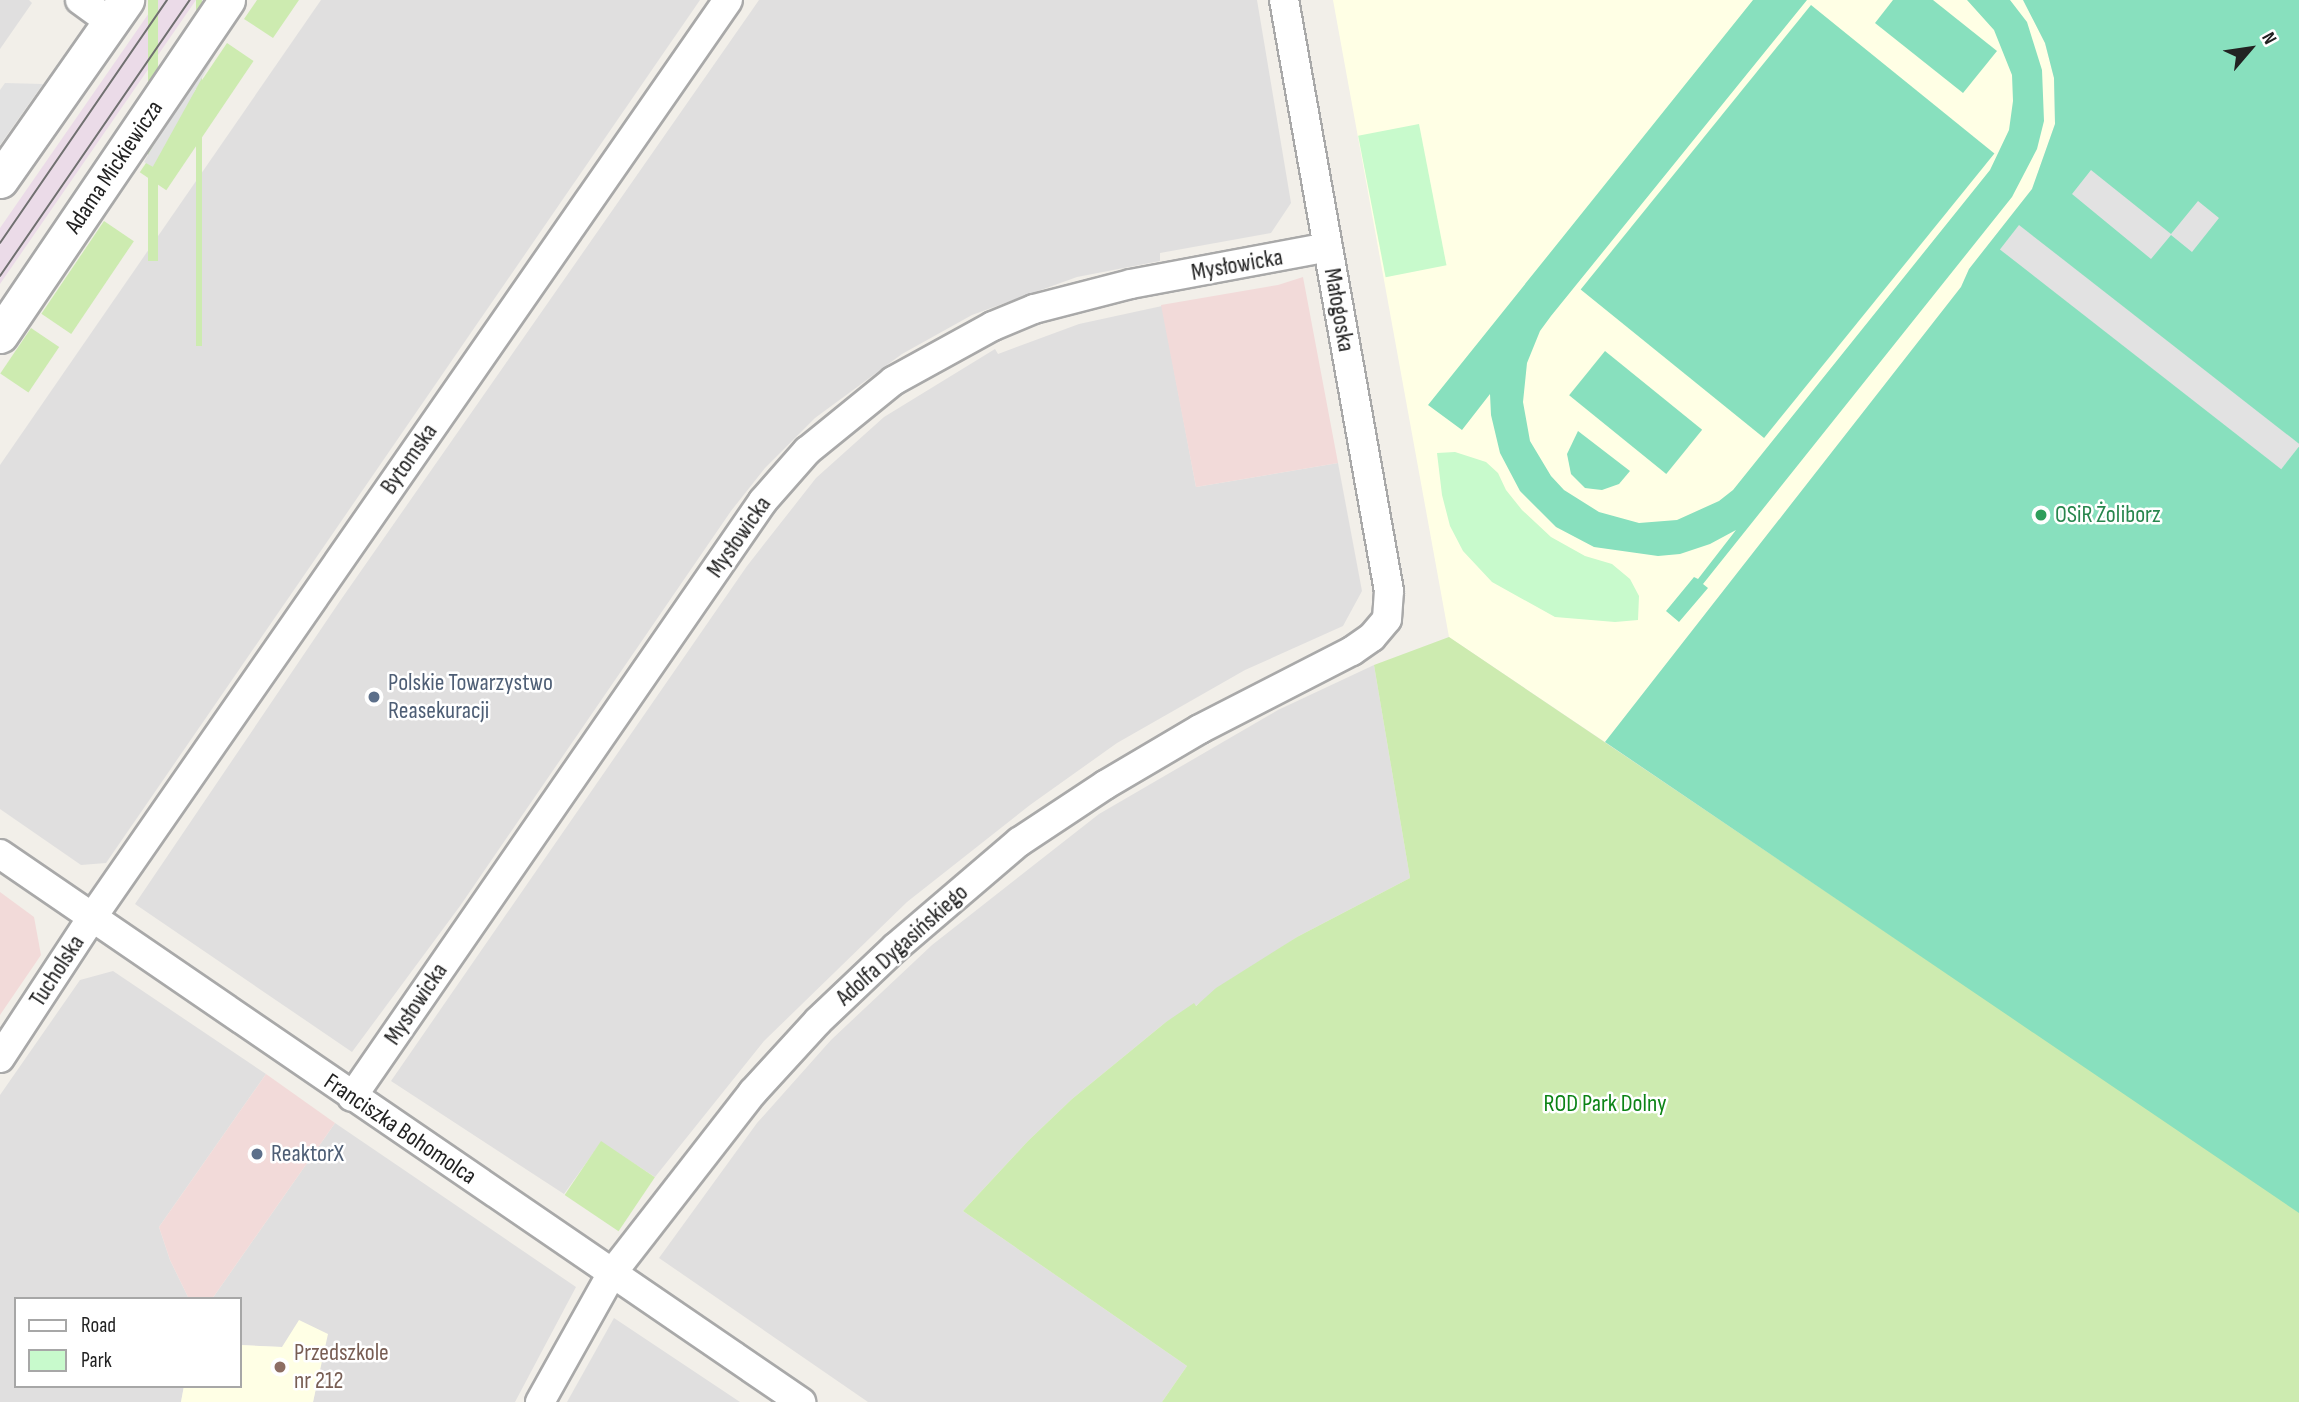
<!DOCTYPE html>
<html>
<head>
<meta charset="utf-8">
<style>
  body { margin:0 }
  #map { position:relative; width:2299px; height:1402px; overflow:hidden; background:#f2efe9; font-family:"Sofia Sans Condensed",sans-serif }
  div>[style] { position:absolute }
  .residential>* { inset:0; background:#e0dfdf }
  .commercial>* { inset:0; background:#f2dad9 }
  .industrial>* { inset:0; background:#ebdbe8 }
  .education>* { inset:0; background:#ffffe5 }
  .grass>* { inset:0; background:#cdebb0; transform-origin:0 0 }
  .park>* { inset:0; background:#c8facc; transform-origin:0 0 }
  .pitch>* { inset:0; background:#88e0be; transform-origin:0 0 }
  .parking>* { inset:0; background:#e2e2e2; transform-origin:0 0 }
  .roads { filter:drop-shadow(2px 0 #a9a9a9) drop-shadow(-2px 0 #a9a9a9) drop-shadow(0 2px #a9a9a9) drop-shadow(0 -2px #a9a9a9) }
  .minor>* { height:28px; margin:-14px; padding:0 14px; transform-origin:14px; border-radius:14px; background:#fff }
  .tertiary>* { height:35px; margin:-17.5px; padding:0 17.5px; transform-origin:17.5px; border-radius:17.5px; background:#fff }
  .tram>* { height:2px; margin:-1px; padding:0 1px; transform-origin:1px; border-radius:1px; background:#707070 }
  .dots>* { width:19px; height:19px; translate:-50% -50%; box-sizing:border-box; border:4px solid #fff; border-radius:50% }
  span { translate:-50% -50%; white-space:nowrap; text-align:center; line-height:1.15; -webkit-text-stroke:5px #fff; paint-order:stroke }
  .street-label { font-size:24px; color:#222 }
  .leisure-label { font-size:24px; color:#27864d }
  .left { translate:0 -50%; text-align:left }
  .service-label { font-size:24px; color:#4e5e75 }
  .park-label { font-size:24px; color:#0c8416 }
  .education-label { font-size:24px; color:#785e54 }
  .legend { position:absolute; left:14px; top:1297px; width:228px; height:91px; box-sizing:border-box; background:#fff; border:2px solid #a7a7a7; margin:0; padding:9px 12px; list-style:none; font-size:21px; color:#222 }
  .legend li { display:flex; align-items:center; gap:14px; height:35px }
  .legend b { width:35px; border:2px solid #a7a7a7 }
  .north { position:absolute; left:2215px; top:14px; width:70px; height:70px; -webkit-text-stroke:5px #fff; paint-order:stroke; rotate:61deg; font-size:19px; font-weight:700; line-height:28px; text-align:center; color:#222 }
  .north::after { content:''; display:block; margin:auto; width:24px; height:32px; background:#222; clip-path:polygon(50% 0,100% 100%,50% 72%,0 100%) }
</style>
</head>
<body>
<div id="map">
  <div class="residential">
    <div style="clip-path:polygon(0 0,29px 0,32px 3px,0 49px)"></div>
    <div style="clip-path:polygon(321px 0,700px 0,106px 863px,81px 865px,0 809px,0 465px)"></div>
    <div style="clip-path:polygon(759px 0,1257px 0,1291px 203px,1271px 233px,1160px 253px,1160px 261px,1077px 277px,972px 315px,902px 354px,815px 418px,765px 468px,731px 511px,460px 906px,352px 1052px,135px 904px,340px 601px)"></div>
    <div style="clip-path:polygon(1162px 306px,1196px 487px,1338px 463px,1362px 591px,1343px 626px,1245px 670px,1117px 743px,1030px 805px,907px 902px,764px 1041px,655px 1177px,601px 1142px,564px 1194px,391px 1081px,747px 566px,816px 478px,884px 417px,995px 349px,998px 354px,1079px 324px)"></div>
    <div style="clip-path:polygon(1374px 665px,1410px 878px,1297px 937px,1195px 1006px,1166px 1022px,1072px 1099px,1028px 1141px,963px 1211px,1187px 1366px,1162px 1402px,868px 1402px,659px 1258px,757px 1123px,831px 1040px,932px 945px,1099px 814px,1278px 710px)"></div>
    <div style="clip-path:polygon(113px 971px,266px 1074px,159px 1227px,170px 1260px,189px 1299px,16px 1299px,16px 1386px,184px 1386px,181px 1402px,0 1402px,0 1095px,80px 980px)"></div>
    <div style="clip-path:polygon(335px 1123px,576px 1287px,515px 1402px,313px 1402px,327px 1334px,282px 1347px,240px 1345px,240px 1299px,212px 1299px)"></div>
    <div style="clip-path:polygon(614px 1318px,740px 1402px,567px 1402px)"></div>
  </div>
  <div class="commercial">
    <div style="clip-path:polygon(1303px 277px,1338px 463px,1196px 487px,1161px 305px,1278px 285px)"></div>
    <div style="clip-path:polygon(0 892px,34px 917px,41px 955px,0 1015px)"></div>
    <div style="clip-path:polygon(266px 1074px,335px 1123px,212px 1299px,189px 1299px,170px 1260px,159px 1227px)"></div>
  </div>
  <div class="industrial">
    <div style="clip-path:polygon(158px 0,196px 0,0 284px,0 228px)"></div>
  </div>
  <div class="education">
    <div style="clip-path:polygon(1333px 0,2023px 0,2045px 43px,2054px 78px,2055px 124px,2032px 189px,1969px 269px,1961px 287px,1605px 742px,1449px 637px)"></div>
    <div style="clip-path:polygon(299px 1320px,328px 1334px,313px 1402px,181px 1402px,184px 1386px,240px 1386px,240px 1345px,282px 1347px)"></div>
  </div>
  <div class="grass">
    <div style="left:148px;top:0;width:10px;height:261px"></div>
    <div style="left:196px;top:0;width:6px;height:346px"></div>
    <div style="clip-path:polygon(257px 0,299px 0,273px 38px,244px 19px)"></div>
    <div style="left:227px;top:43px;width:32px;height:156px;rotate:34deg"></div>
    <div style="left:104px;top:221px;width:36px;height:112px;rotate:34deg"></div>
    <div style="left:31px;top:328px;width:34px;height:55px;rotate:34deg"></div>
    <div style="clip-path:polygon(1449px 637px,1948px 974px,2299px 1160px,2299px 1402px,1162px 1402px,1187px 1366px,963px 1211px,1028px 1141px,1072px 1099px,1166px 1022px,1194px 1003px,1196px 1006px,1216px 988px,1297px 937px,1410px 878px,1374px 665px)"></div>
    <div style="left:601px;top:1141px;width:65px;height:65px;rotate:34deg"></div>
  </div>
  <div class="park">
    <div style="left:1419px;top:124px;width:144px;height:62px;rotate:79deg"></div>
    <div style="clip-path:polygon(1455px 452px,1486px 462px,1498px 473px,1506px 490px,1522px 510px,1551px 537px,1585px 556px,1612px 564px,1630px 579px,1639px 596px,1638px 620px,1615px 622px,1555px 617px,1492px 582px,1463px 551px,1450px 526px,1442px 495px,1437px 453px)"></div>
  </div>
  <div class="pitch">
    <div style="clip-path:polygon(1753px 0,1807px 0,1551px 316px,1540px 331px,1527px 363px,1523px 402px,1530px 441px,1551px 476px,1564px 490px,1599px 512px,1639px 523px,1677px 520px,1719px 501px,1733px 490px,1990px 170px,2009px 130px,2013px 101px,2012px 75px,1994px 30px,1967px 0,2010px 0,2027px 22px,2042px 70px,2044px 121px,2037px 149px,2012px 197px,1703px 584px,1708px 588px,1679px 622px,1666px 611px,1694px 577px,1698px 579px,1736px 530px,1710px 544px,1680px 554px,1658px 556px,1594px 547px,1556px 527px,1520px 491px,1500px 453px,1491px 415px,1490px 394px,1462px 430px,1428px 405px)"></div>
    <div style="clip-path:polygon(1893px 0,1933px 0,1997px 51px,1963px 93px,1875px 23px)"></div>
    <div style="clip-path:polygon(2023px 0,2299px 0,2299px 1213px,1605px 742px,1961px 287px,1969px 269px,2032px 189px,2055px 124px,2054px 78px,2045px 43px)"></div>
    <div style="left:1811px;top:5px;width:236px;height:366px;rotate:39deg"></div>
    <div style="left:1605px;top:351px;width:125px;height:57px;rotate:39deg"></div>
    <div style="clip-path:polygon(1578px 431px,1630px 471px,1619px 484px,1602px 490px,1593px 489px,1585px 488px,1571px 474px,1567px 454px)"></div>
  </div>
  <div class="parking">
    <div style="left:210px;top:43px;width:10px;height:136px;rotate:29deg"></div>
    <div style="clip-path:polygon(5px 83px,43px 84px,0 145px,0 90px)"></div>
    <div style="clip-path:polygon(2091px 170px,2171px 234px,2198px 201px,2219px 218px,2192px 252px,2171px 235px,2151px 259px,2072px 194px)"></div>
    <div style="left:2019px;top:225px;width:357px;height:31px;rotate:38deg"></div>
  </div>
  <div class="roads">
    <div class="minor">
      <div style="left:80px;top:0;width:37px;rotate:36deg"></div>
      <div style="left:0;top:854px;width:971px;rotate:34.38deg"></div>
      <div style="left:0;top:1058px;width:166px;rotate:-56.8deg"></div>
      <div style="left:91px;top:919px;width:1118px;rotate:-55.27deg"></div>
      <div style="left:352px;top:1097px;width:724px;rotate:-55.41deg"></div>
      <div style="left:763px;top:501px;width:67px;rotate:-48.7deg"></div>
      <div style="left:807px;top:451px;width:111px;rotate:-39.1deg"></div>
      <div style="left:893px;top:381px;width:114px;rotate:-28.8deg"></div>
      <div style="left:993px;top:326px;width:44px;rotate:-22.5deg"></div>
      <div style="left:1034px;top:309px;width:100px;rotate:-14.5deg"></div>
      <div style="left:1131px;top:284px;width:200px;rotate:-10.6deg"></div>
      <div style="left:540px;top:1402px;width:148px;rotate:-60.8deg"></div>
      <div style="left:612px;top:1273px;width:229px;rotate:-52.1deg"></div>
      <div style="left:753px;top:1092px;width:96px;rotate:-47.5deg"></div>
      <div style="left:818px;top:1021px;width:108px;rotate:-43.5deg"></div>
      <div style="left:896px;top:947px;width:162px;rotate:-40.5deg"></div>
      <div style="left:1019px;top:842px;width:103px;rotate:-33.5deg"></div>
      <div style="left:1105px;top:785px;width:110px;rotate:-30.5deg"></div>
      <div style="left:1200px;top:729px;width:171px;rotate:-27.2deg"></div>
      <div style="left:1352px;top:651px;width:24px;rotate:-35deg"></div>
      <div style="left:1372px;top:637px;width:23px;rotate:-50deg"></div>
      <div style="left:1387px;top:619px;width:28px;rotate:-86deg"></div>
      <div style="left:1389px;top:591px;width:600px;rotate:-100.07deg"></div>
    </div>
    <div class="tertiary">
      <div style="left:0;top:180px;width:220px;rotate:-55deg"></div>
      <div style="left:0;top:335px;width:405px;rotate:-55.9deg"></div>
    </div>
  </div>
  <div class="tram">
    <div style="left:0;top:243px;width:295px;rotate:-55.5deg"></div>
    <div style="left:0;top:276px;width:335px;rotate:-55.5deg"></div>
  </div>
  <div class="dots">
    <div style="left:2041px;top:515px;background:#2e9e5b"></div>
    <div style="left:374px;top:697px;background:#5c6f8a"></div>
    <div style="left:257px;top:1154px;background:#5c6f8a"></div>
    <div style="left:280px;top:1367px;background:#8d6e63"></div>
  </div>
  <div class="street-label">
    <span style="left:114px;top:167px;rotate:-56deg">Adama Mickiewicza</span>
    <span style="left:1237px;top:265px;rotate:-10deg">Mysłowicka</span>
    <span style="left:1339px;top:310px;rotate:80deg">Małogoska</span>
    <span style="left:409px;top:459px;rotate:-55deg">Bytomska</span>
    <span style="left:739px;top:537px;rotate:-55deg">Mysłowicka</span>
    <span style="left:902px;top:945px;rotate:-42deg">Adolfa Dygasińskiego</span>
    <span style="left:57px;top:971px;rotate:-57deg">Tucholska</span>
    <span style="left:416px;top:1004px;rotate:-56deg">Mysłowicka</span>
    <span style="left:400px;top:1129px;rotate:34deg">Franciszka Bohomolca</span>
  </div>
  <div class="leisure-label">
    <span class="left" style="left:2055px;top:515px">OSiR Żoliborz</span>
  </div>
  <div class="service-label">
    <span class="left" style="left:388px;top:697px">Polskie Towarzystwo<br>Reasekuracji</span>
    <span class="left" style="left:271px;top:1154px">ReaktorX</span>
  </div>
  <div class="park-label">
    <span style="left:1605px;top:1104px">ROD Park Dolny</span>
  </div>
  <div class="education-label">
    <span class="left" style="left:294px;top:1367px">Przedszkole<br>nr 212</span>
  </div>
  <ul class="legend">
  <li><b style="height:9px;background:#fff"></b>Road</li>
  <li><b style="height:19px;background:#c8facc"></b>Park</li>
  </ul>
  <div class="north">N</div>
</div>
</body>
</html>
